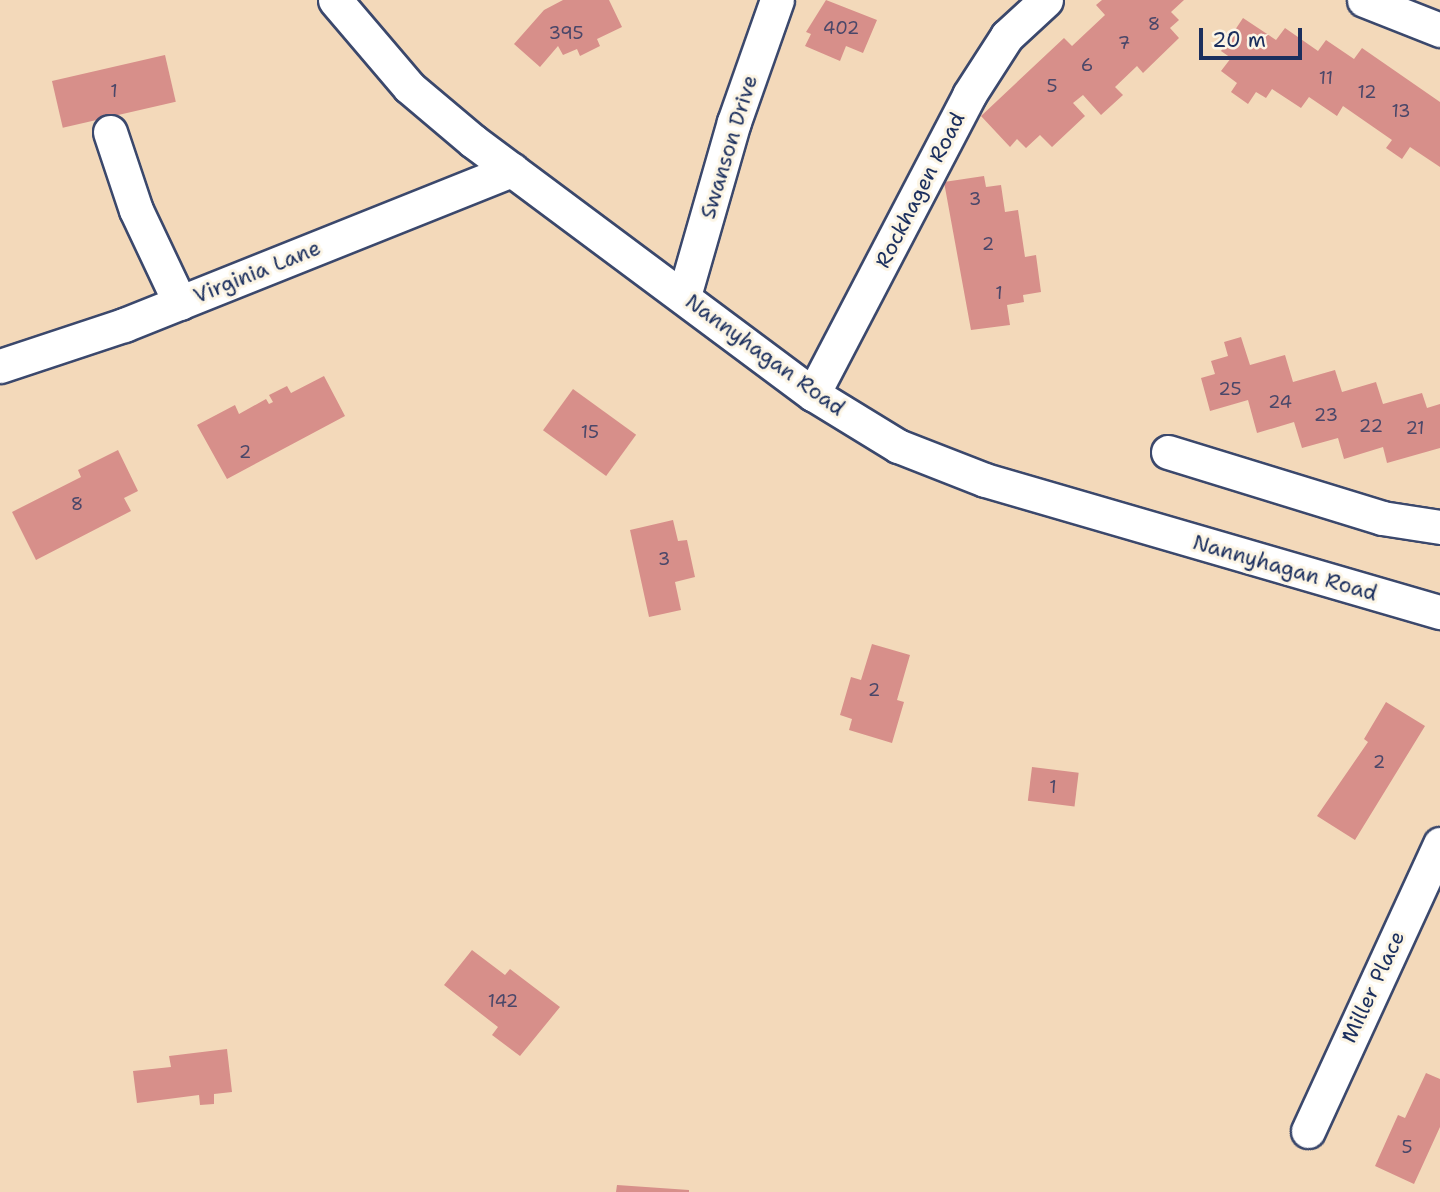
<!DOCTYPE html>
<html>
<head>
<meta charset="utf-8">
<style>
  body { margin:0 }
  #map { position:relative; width:1440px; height:1192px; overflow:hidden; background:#f3d9ba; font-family:"Shantell Sans",sans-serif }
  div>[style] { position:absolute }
  .building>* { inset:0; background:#d78f8a; transform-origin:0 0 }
  .roads { filter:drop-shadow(2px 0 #3b486c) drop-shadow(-2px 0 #3b486c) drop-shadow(0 2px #3b486c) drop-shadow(0 -2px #3b486c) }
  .minor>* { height:33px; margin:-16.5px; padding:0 16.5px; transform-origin:16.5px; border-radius:16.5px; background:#fff }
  span { translate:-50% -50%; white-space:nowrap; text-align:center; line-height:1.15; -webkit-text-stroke:6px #fcf5e5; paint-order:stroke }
  .number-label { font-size:18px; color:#4a4769 }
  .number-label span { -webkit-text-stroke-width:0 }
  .street-label { font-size:21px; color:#1b2f5e }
  .scale { position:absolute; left:1199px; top:28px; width:103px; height:32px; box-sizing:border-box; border:4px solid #1b2f5e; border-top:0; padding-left:9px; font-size:21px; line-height:24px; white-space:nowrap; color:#1b2f5e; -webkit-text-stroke:5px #fcf5e5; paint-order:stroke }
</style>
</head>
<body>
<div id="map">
  <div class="building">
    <div style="clip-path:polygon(563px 0,609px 0,622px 27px,597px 39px,600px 46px,580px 56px,577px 49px,563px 55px,558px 46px,540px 67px,514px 44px,544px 10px)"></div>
    <div style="clip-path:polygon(826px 0,877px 20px,863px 53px,846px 46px,840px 61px,805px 46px,811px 34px,806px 32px)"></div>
    <div style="clip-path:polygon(1102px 0,1184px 0,1171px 12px,1179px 20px,1170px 28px,1179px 38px,1143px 73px,1137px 66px,1115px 87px,1123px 95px,1101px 115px,1083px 95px,1073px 103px,1085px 116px,1052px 147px,1040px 135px,1026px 148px,1017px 139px,1010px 147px,981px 116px,1064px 38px,1072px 46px,1105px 15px,1096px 5px)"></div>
    <div style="clip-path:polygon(1243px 18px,1276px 40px,1285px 28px,1318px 51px,1326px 40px,1354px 59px,1362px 48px,1440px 102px,1440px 167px,1410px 147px,1402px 159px,1386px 148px,1392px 140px,1343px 106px,1337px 116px,1309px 97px,1301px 108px,1272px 89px,1266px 98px,1256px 92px,1248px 104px,1231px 92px,1237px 83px,1221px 71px,1231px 58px,1221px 51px)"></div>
    <div style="left:165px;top:55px;width:48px;height:116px;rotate:77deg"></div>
    <div style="clip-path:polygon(984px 176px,986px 187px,1001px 185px,1005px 212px,1018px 210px,1025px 257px,1036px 255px,1041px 292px,1023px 295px,1024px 302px,1007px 305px,1010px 325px,971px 330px,944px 182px)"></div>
    <div style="clip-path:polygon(1241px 337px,1250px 365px,1285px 355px,1293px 382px,1335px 370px,1342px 392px,1376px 382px,1383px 404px,1422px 393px,1427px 408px,1440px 404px,1440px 448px,1387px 463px,1383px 447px,1344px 459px,1338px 438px,1302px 448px,1294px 422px,1257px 433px,1248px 400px,1210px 411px,1201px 378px,1215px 374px,1211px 361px,1228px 356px,1224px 342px)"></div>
    <div style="clip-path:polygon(324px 376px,345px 416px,227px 479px,197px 425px,235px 405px,239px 414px,266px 399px,269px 404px,273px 402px,269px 395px,287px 386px,291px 393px)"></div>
    <div style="left:573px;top:389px;width:78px;height:51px;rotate:36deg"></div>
    <div style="clip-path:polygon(118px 450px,138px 491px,124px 498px,131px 511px,36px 560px,12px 512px,81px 477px,78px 470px)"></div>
    <div style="clip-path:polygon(673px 520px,678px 541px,687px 540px,695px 577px,675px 582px,681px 610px,649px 617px,630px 530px)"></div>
    <div style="clip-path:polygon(872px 644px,910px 655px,897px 700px,904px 702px,892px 743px,849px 730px,852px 719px,840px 715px,851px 677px,861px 680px)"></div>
    <div style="clip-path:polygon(1386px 702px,1425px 726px,1355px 840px,1317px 816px,1368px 742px,1364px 739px)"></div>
    <div style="left:1032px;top:767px;width:47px;height:34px;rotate:7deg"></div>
    <div style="clip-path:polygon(472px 950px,505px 975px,510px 969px,560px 1007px,520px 1056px,492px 1035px,498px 1027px,444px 985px)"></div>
    <div style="clip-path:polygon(227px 1049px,232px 1092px,214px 1094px,214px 1104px,200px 1105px,199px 1095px,137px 1103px,133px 1071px,171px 1067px,169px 1056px)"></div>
    <div style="clip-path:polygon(1426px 1073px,1440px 1079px,1440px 1127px,1414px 1184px,1375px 1166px,1398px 1115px,1405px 1118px)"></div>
    <div style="clip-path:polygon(617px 1185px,689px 1190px,689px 1192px,616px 1192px)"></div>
  </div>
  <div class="roads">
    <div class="minor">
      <div style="left:335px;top:0;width:114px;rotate:49.6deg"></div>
      <div style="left:409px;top:87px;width:84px;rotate:40.2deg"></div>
      <div style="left:473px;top:141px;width:424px;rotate:36.7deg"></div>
      <div style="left:813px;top:394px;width:100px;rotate:31.5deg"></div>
      <div style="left:898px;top:446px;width:93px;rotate:21.3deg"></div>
      <div style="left:985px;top:480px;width:474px;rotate:16.2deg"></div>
      <div style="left:1364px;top:0;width:82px;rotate:21.5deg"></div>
      <div style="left:110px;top:132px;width:82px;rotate:71.6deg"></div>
      <div style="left:136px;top:210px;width:103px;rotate:64.7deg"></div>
      <div style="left:684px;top:296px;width:181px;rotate:-74deg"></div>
      <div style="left:734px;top:122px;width:129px;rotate:-70.6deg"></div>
      <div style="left:0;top:366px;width:131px;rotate:-18.3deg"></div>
      <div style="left:124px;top:325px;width:418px;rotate:-21.8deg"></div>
      <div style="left:813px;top:394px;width:337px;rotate:-62.4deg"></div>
      <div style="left:969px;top:95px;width:70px;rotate:-57.2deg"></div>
      <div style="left:1007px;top:36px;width:53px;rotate:-42.7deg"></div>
      <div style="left:1168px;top:452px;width:224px;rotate:17.1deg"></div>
      <div style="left:1382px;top:518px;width:59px;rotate:8.8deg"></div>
      <div style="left:1308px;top:1131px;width:316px;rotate:-65.3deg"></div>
    </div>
  </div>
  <div class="number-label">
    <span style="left:1154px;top:24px">8</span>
    <span style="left:841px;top:28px">402</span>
    <span style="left:566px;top:33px">395</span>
    <span style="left:1124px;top:43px">7</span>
    <span style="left:1087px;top:65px">6</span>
    <span style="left:1326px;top:78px">11</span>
    <span style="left:1052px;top:86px">5</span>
    <span style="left:114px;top:91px">1</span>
    <span style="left:1367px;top:92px">12</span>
    <span style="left:1401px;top:111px">13</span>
    <span style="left:975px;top:199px">3</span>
    <span style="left:988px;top:244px">2</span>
    <span style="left:999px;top:293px">1</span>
    <span style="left:1230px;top:389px">25</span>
    <span style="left:1280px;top:402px">24</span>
    <span style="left:1326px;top:415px">23</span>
    <span style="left:1371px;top:426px">22</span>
    <span style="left:1415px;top:428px">21</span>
    <span style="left:590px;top:432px">15</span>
    <span style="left:245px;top:452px">2</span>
    <span style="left:77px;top:504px">8</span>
    <span style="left:664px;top:559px">3</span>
    <span style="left:874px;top:690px">2</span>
    <span style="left:1379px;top:762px">2</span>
    <span style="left:1053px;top:787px">1</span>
    <span style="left:503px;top:1001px">142</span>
    <span style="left:1407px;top:1147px">5</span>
  </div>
  <div class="street-label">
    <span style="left:729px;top:147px;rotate:-73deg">Swanson Drive</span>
    <span style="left:920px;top:190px;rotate:-63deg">Rockhagen Road</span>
    <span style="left:257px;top:272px;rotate:-22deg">Virginia Lane</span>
    <span style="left:765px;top:355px;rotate:36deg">Nannyhagan Road</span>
    <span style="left:1285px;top:568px;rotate:16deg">Nannyhagan Road</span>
    <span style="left:1373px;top:987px;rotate:-65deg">Miller Place</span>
  </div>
  <div class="scale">20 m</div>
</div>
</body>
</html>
